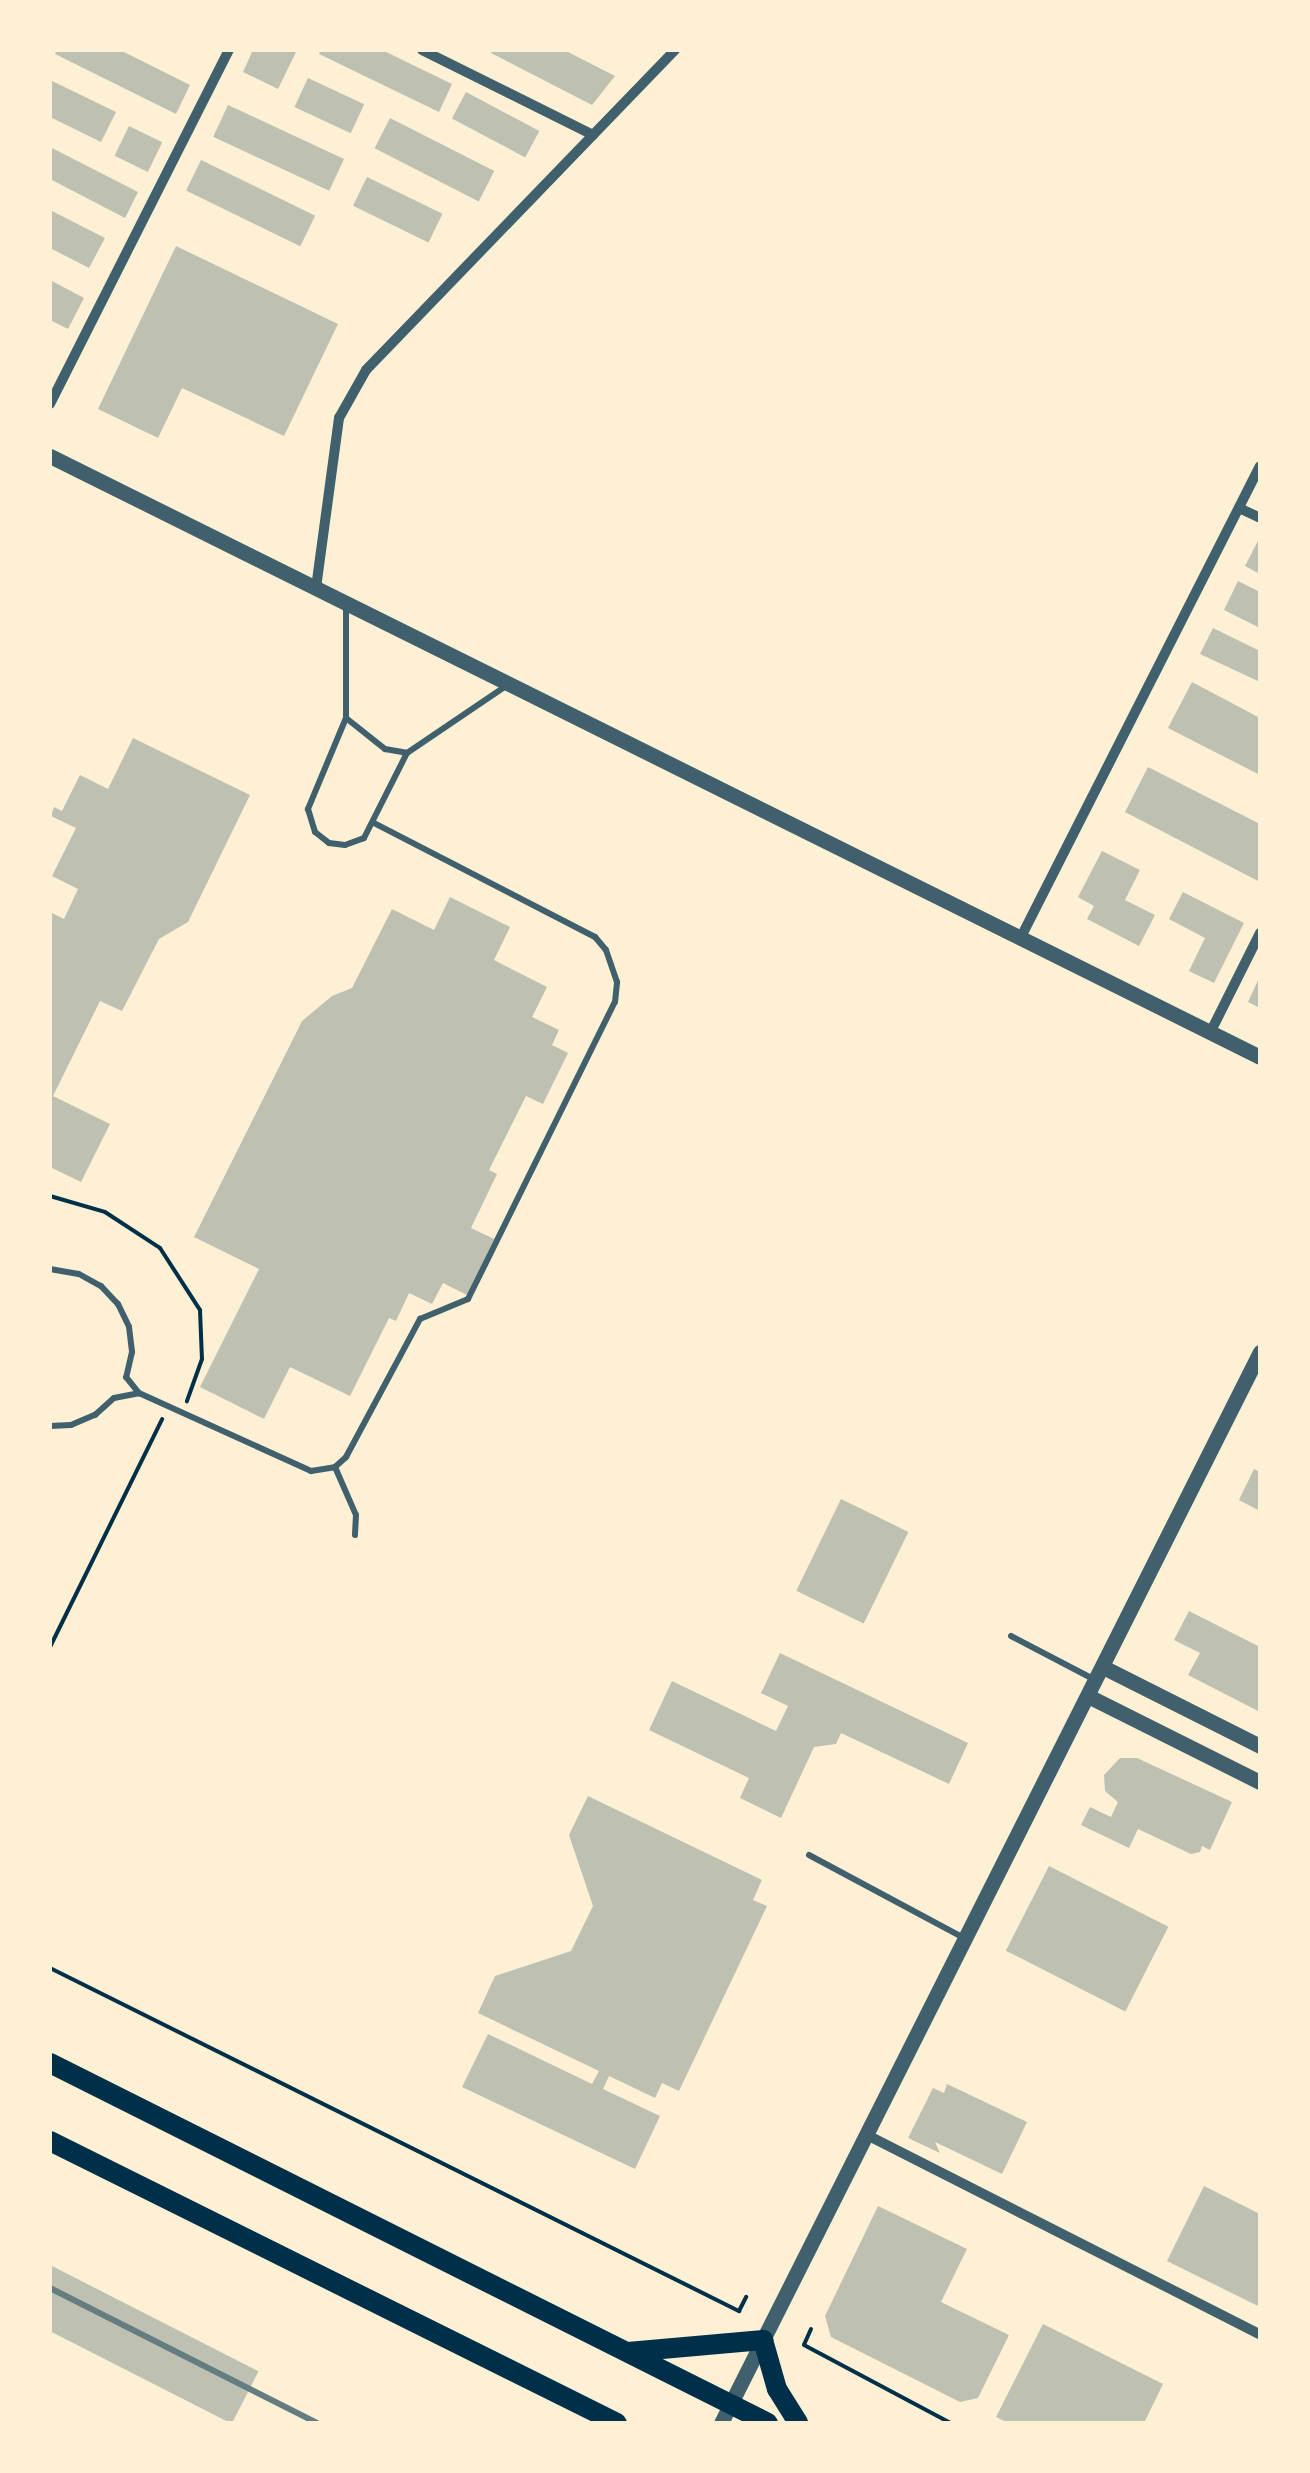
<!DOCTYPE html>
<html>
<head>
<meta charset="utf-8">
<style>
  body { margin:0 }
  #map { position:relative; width:1310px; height:2473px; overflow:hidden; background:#fdf0d5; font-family:"Source Serif 4",serif }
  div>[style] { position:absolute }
  .building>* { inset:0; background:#bec0b2; transform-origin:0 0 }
  .path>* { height:4px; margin:-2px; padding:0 2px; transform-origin:2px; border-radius:2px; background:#003049 }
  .service>* { height:6px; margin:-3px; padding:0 3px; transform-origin:3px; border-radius:3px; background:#3f606c }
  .minor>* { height:10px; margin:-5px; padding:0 5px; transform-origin:5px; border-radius:5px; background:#3f606c }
  .tertiary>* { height:15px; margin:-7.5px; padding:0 7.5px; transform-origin:7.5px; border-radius:7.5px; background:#3f606c }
  .primary>* { height:20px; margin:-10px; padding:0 10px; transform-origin:10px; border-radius:10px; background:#003049 }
  .rail>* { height:6px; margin:-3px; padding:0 3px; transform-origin:3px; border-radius:3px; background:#657d81 }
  span { translate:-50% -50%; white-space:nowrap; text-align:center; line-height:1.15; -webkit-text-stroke:8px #fdf0d5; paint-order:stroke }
  .frame { position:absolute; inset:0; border:52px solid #fdf0d5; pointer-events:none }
</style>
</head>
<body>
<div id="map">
  <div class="building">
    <div style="clip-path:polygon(57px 50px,120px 50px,190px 85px,176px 114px,55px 54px)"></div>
    <div style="clip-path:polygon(253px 50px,297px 50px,278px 89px,243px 72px)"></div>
    <div style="clip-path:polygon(321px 50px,382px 50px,452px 84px,439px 112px,319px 54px)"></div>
    <div style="clip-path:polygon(492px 50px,564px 50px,615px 76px,592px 105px,491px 53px)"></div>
    <div style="left:308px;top:78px;width:62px;height:32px;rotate:25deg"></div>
    <div style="clip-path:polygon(50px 80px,116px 112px,101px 142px,50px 117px)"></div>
    <div style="left:466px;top:92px;width:83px;height:30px;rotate:28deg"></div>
    <div style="left:228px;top:105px;width:128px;height:35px;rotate:25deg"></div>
    <div style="left:390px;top:118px;width:117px;height:34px;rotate:27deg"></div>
    <div style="left:129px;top:126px;width:37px;height:33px;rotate:26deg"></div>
    <div style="clip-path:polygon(50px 147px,138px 192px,125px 218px,50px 179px)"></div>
    <div style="left:201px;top:160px;width:127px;height:34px;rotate:26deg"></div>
    <div style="left:367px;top:177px;width:84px;height:32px;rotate:26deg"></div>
    <div style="clip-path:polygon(50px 210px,105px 238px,89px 268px,50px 248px)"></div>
    <div style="clip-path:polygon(176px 246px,338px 324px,284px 436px,182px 388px,158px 438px,98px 409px)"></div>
    <div style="clip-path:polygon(50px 280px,84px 298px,68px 329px,50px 320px)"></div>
    <div style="clip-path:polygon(1260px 537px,1260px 574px,1245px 566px)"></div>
    <div style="clip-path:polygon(1238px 581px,1260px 592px,1260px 628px,1224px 610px)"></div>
    <div style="clip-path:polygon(1213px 628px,1260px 651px,1260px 682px,1200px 654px)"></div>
    <div style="clip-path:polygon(1192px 682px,1260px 718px,1260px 775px,1168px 728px)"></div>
    <div style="clip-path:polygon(133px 738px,250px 795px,188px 922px,159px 939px,122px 1011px,100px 1001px,53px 1096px,110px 1124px,81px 1182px,50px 1167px,50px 930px,52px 913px,64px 919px,78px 889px,52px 876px,76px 828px,51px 816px,54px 807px,62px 811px,80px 775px,108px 789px)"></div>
    <div style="clip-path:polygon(1148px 767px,1260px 824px,1260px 882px,1125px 812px)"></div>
    <div style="clip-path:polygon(1102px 851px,1140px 870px,1125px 900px,1155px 915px,1139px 946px,1087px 919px,1094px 906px,1078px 897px)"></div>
    <div style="clip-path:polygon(1183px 892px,1244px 923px,1214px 983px,1189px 971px,1205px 938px,1169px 919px)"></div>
    <div style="clip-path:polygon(450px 897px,510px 927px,494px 960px,547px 987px,532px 1017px,559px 1030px,552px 1045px,568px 1053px,543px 1104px,526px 1096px,489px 1170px,497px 1174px,471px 1228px,494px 1239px,467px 1295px,443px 1283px,432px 1304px,409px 1293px,396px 1321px,389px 1318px,350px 1396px,290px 1367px,264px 1419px,200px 1387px,259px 1269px,194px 1237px,302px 1021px,332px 996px,352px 988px,392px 909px,434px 930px)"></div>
    <div style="clip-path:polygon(1260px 976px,1260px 1008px,1248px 1002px)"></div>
    <div style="clip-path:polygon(1254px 1469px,1260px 1472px,1260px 1511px,1239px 1500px)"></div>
    <div style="left:841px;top:1499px;width:75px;height:102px;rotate:26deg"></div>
    <div style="clip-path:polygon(1189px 1611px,1260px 1647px,1260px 1712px,1188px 1675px,1200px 1653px,1174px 1640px)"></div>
    <div style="clip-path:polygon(780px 1653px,968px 1743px,949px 1784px,841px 1733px,836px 1744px,814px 1747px,781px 1818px,740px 1798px,749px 1778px,649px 1730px,672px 1681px,776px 1731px,788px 1706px,761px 1693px)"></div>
    <div style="clip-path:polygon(1120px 1758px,1137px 1758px,1232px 1802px,1210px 1850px,1202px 1846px,1200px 1852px,1191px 1854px,1138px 1829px,1129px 1848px,1081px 1825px,1090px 1807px,1111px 1817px,1118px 1802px,1105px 1791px,1104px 1775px)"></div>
    <div style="clip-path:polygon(588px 1796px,762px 1880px,753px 1900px,767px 1906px,679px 2091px,662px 2083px,655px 2098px,609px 2076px,603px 2089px,660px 2116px,635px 2169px,462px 2087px,488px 2034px,592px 2084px,599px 2071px,478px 2013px,495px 1976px,571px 1951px,593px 1906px,569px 1835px)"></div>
    <div style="left:1049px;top:1866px;width:134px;height:95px;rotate:27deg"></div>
    <div style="clip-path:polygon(947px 2084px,1027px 2122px,1002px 2174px,935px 2142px,940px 2153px,908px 2138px,933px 2088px,944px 2093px)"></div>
    <div style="clip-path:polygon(1204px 2186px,1260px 2214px,1260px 2307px,1167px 2261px)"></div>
    <div style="clip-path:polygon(878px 2206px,967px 2249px,941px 2302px,1009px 2335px,978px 2398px,960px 2402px,831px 2337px,825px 2316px)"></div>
    <div style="left:50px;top:2265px;width:234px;height:59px;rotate:27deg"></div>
    <div style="clip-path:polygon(1043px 2324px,1163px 2384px,1144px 2423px,1009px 2423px,996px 2417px)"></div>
  </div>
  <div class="path">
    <div style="left:50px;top:1196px;width:57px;rotate:16.2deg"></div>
    <div style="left:105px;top:1212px;width:66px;rotate:33.2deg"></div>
    <div style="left:160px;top:1248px;width:74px;rotate:57.2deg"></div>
    <div style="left:200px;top:1310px;width:49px;rotate:87.7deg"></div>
    <div style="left:202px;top:1359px;width:45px;rotate:109.7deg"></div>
    <div style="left:50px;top:1647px;width:254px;rotate:-63.8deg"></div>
    <div style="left:50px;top:1968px;width:770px;rotate:26.47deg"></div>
    <div style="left:739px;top:2311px;width:16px;rotate:-63deg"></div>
    <div style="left:811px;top:2329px;width:17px;rotate:114deg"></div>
    <div style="left:804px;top:2345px;width:166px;rotate:28deg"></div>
  </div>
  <div class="service">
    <div style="left:346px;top:604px;width:114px;rotate:90deg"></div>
    <div style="left:346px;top:718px;width:99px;rotate:112.7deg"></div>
    <div style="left:308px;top:809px;width:24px;rotate:73deg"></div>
    <div style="left:315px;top:832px;width:18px;rotate:38deg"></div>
    <div style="left:329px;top:843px;width:16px;rotate:7deg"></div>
    <div style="left:345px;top:845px;width:20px;rotate:-20deg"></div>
    <div style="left:364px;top:838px;width:95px;rotate:-63.2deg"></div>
    <div style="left:407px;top:753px;width:120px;rotate:-34.1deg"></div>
    <div style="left:346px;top:718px;width:50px;rotate:38.5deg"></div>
    <div style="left:385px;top:749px;width:22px;rotate:10deg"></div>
    <div style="left:50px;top:1269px;width:29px;rotate:10deg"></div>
    <div style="left:79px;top:1274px;width:25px;rotate:29deg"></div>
    <div style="left:101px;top:1286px;width:25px;rotate:47deg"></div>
    <div style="left:118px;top:1304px;width:25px;rotate:64deg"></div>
    <div style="left:129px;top:1327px;width:25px;rotate:83deg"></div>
    <div style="left:132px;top:1352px;width:26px;rotate:103deg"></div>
    <div style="left:126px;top:1377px;width:21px;rotate:51deg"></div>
    <div style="left:139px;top:1393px;width:189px;rotate:24.4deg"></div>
    <div style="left:311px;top:1471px;width:24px;rotate:-9deg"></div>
    <div style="left:335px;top:1467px;width:15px;rotate:-42deg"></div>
    <div style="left:346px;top:1457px;width:157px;rotate:-61.8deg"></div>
    <div style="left:420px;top:1319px;width:52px;rotate:-22.6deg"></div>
    <div style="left:468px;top:1299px;width:331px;rotate:-63.7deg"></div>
    <div style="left:615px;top:1002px;width:20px;rotate:-84deg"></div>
    <div style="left:617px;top:982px;width:34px;rotate:-109deg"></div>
    <div style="left:606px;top:950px;width:17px;rotate:-130deg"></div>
    <div style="left:595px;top:937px;width:249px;rotate:-152.7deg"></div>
    <div style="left:50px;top:1426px;width:21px;rotate:-3deg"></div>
    <div style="left:71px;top:1425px;width:26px;rotate:-23deg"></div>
    <div style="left:95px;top:1415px;width:25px;rotate:-42deg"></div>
    <div style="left:114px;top:1398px;width:25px;rotate:-11deg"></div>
    <div style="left:335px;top:1467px;width:52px;rotate:66.4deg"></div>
    <div style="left:356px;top:1515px;width:20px;rotate:93deg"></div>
    <div style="left:1011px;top:1636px;width:95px;rotate:27.6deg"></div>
    <div style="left:809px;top:1855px;width:174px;rotate:28.2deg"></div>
  </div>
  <div class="minor">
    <div style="left:422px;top:50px;width:191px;rotate:26.4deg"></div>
    <div style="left:50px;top:404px;width:397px;rotate:-63.2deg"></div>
    <div style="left:1239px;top:508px;width:23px;rotate:25deg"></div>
    <div style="left:316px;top:588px;width:172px;rotate:-82.3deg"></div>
    <div style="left:339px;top:418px;width:55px;rotate:-60.6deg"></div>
    <div style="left:366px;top:370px;width:445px;rotate:-46deg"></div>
    <div style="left:1021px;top:937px;width:528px;rotate:-63.1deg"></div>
    <div style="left:1210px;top:1033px;width:112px;rotate:-63.4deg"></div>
    <div style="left:869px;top:2136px;width:438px;rotate:26.9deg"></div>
  </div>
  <div class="tertiary">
    <div style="left:50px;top:456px;width:1351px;rotate:26.41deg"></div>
    <div style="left:1103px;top:1667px;width:176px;rotate:26.7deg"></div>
    <div style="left:1088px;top:1696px;width:192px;rotate:26.6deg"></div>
    <div style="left:721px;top:2423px;width:1199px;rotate:-63.29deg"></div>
  </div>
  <div class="primary">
    <div style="left:50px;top:2063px;width:803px;rotate:26.63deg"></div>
    <div style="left:50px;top:2141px;width:633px;rotate:26.44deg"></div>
    <div style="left:628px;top:2352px;width:136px;rotate:-5.1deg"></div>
    <div style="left:763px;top:2340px;width:51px;rotate:74.1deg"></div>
    <div style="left:777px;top:2389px;width:40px;rotate:58deg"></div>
  </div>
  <div class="rail">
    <div style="left:50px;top:2288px;width:299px;rotate:26.8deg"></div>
  </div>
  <div class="frame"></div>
</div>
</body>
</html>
